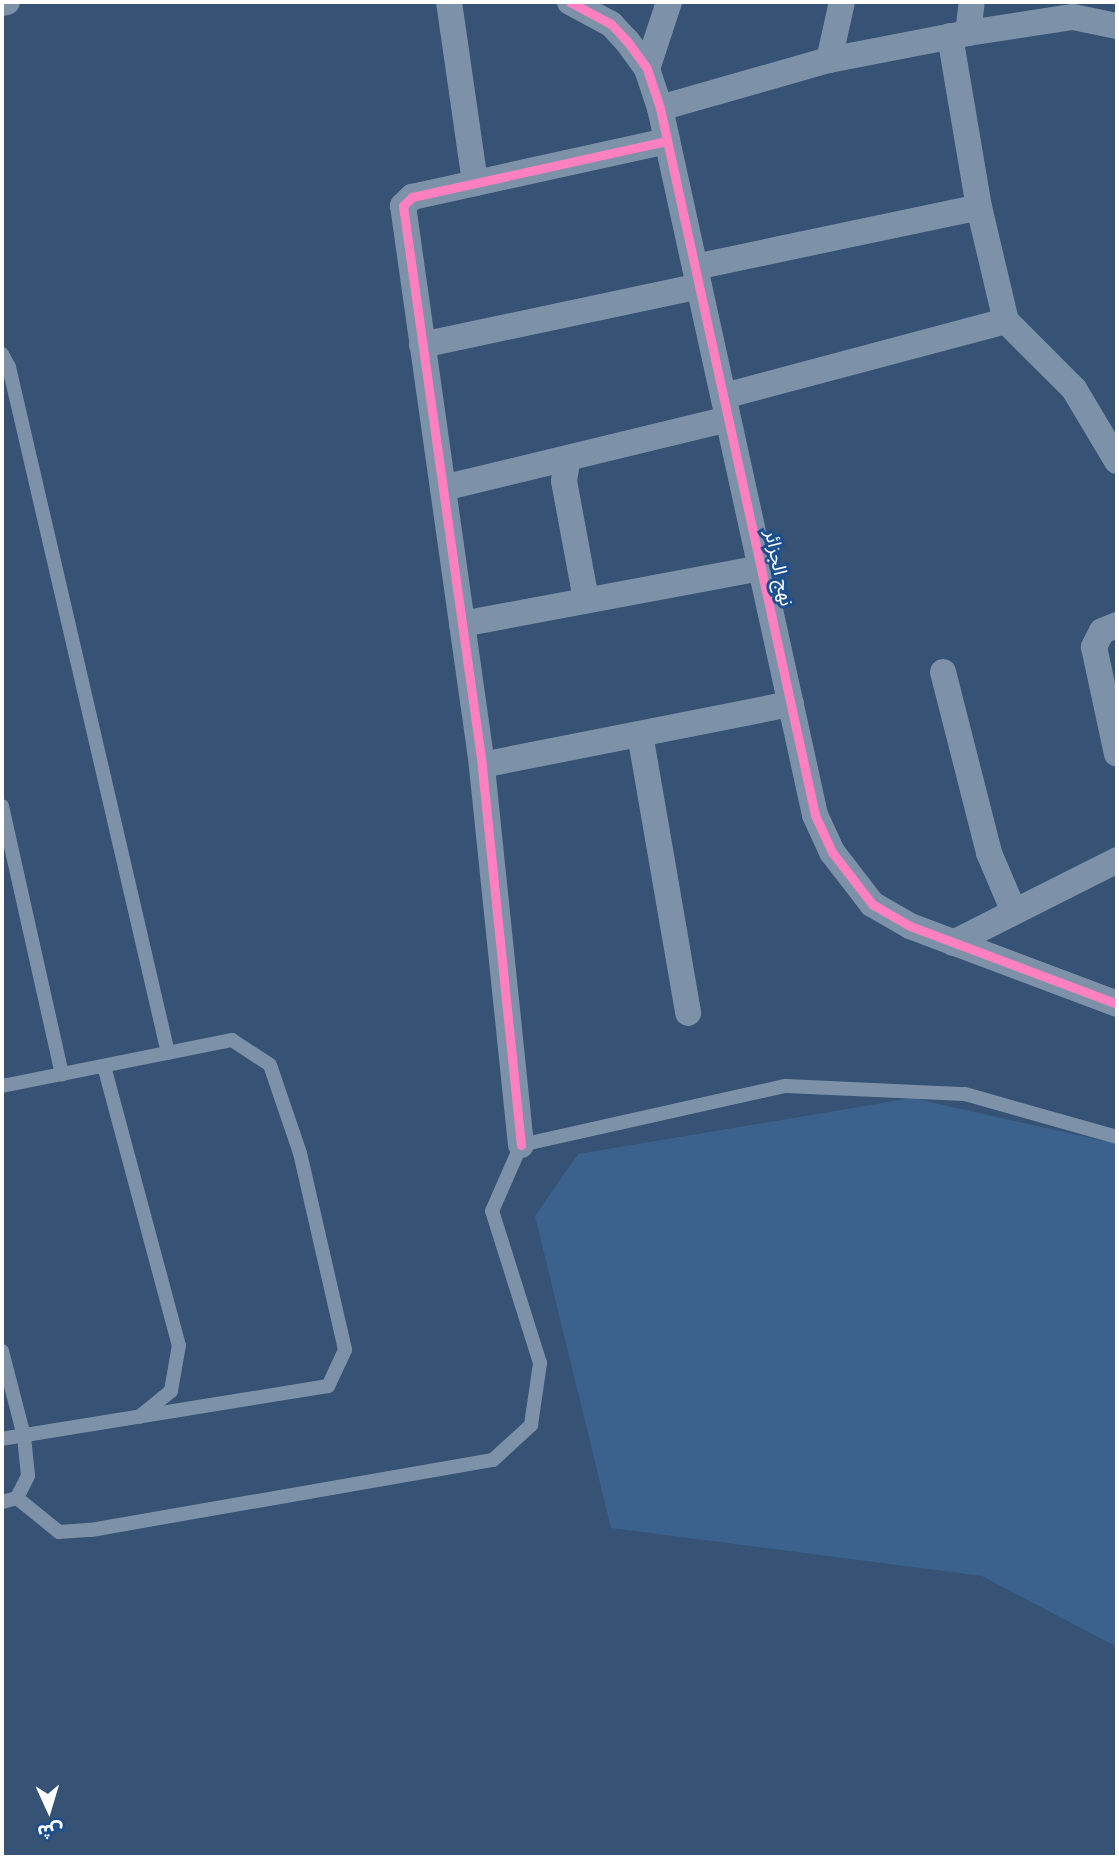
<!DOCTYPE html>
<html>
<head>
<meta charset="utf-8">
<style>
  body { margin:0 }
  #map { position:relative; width:1119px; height:1859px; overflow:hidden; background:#365274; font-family:"Fira Sans Condensed","Noto Sans Arabic",sans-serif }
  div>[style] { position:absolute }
  .water>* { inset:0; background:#3b618d }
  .lane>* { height:14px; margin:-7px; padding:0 7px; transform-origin:7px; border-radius:7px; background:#7d92a8 }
  .street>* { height:26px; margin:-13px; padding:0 13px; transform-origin:13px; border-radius:13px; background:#7d92a8 }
  .cycleway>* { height:9px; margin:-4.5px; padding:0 4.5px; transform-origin:4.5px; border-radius:4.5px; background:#ff80c0 }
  span { translate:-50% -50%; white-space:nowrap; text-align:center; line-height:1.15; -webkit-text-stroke:6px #1b4f8f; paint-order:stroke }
  .street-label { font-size:19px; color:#fff }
  .frame { position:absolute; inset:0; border:4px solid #fff; pointer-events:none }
  .north { position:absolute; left:14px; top:1775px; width:70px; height:70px; -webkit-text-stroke:5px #1b4f8f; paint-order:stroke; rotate:176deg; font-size:19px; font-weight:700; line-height:28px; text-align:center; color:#fff }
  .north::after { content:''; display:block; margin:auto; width:24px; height:32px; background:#fff; clip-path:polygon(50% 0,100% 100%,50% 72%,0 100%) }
</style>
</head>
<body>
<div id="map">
  <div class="water">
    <div style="clip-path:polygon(912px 1098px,1117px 1144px,1117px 1647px,982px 1576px,611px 1528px,535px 1216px,578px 1154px)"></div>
  </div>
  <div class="lane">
    <div style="left:2px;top:354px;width:15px;rotate:62deg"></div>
    <div style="left:9px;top:367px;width:704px;rotate:76.95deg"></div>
    <div style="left:2px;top:806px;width:275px;rotate:77.4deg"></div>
    <div style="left:104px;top:1066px;width:289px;rotate:75deg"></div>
    <div style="left:179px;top:1345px;width:47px;rotate:99.9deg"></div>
    <div style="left:171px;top:1391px;width:41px;rotate:140.9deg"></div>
    <div style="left:2px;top:1086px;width:235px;rotate:-11.3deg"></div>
    <div style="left:232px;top:1040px;width:45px;rotate:33.3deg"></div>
    <div style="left:270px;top:1065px;width:93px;rotate:71.2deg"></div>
    <div style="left:300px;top:1153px;width:202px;rotate:77.1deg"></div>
    <div style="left:345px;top:1350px;width:40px;rotate:115deg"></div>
    <div style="left:328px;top:1386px;width:330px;rotate:170.8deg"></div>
    <div style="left:2px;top:1351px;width:88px;rotate:75.5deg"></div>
    <div style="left:24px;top:1436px;width:40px;rotate:84.3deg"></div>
    <div style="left:28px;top:1476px;width:25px;rotate:117deg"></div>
    <div style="left:17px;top:1498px;width:16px;rotate:165deg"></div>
    <div style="left:17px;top:1498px;width:54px;rotate:39deg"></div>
    <div style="left:59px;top:1532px;width:32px;rotate:-4deg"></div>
    <div style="left:91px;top:1530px;width:408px;rotate:-9.9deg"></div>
    <div style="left:493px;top:1460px;width:52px;rotate:-42.6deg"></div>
    <div style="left:531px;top:1425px;width:63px;rotate:-81.7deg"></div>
    <div style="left:540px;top:1363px;width:159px;rotate:-107.5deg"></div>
    <div style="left:492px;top:1211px;width:72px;rotate:-66.3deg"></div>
    <div style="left:521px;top:1145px;width:271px;rotate:-12.6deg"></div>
    <div style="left:786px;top:1086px;width:179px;rotate:2.6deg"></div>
    <div style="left:965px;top:1094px;width:158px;rotate:15.8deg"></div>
  </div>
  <div class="street">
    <div style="left:449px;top:2px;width:183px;rotate:81.8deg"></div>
    <div style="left:570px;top:2px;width:47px;rotate:28.2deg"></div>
    <div style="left:611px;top:24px;width:23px;rotate:47deg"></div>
    <div style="left:627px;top:41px;width:34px;rotate:54deg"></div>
    <div style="left:647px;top:69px;width:41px;rotate:71.6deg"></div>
    <div style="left:660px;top:108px;width:724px;rotate:77.63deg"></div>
    <div style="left:815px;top:815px;width:41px;rotate:65.3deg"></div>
    <div style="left:832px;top:852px;width:66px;rotate:52.4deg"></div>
    <div style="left:872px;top:904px;width:44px;rotate:30.1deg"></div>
    <div style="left:910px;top:926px;width:221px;rotate:20.6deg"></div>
    <div style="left:2px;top:3px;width:5px;rotate:-11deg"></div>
    <div style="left:968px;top:33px;width:31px;rotate:-83deg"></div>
    <div style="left:950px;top:36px;width:173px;rotate:80.4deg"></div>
    <div style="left:979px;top:207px;width:117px;rotate:76.7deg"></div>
    <div style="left:1006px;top:321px;width:96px;rotate:45deg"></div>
    <div style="left:1074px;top:389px;width:84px;rotate:59.2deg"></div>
    <div style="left:829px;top:60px;width:59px;rotate:-77.4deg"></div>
    <div style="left:647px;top:69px;width:71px;rotate:-71.8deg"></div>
    <div style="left:660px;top:108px;width:176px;rotate:-15.9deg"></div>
    <div style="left:829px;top:60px;width:142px;rotate:-11deg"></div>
    <div style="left:968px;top:33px;width:106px;rotate:-8.7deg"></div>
    <div style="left:1073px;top:17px;width:45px;rotate:11.6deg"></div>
    <div style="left:695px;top:267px;width:290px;rotate:-11.9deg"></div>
    <div style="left:422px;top:345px;width:283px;rotate:-12deg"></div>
    <div style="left:724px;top:396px;width:292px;rotate:-14.9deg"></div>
    <div style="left:567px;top:462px;width:19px;rotate:99deg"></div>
    <div style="left:564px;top:481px;width:121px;rotate:79.5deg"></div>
    <div style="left:443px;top:488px;width:293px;rotate:-13.6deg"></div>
    <div style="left:462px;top:624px;width:304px;rotate:-10.6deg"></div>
    <div style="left:1117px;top:625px;width:16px;rotate:158deg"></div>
    <div style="left:1102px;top:631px;width:18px;rotate:117deg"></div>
    <div style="left:1094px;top:647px;width:109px;rotate:77.9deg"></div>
    <div style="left:943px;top:672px;width:187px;rotate:75.7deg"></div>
    <div style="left:989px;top:853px;width:64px;rotate:67deg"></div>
    <div style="left:640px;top:734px;width:283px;rotate:80.2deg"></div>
    <div style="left:482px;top:765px;width:315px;rotate:-11.2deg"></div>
    <div style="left:953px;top:943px;width:184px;rotate:-26.8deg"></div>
    <div style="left:521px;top:1145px;width:382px;rotate:-95.9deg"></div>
    <div style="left:482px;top:765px;width:565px;rotate:-98.04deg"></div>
    <div style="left:403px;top:206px;width:13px;rotate:-45deg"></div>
    <div style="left:412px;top:197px;width:261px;rotate:-12.4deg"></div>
  </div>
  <div class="cycleway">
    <div style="left:570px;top:2px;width:47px;rotate:28.2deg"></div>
    <div style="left:611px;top:24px;width:23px;rotate:47deg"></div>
    <div style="left:627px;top:41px;width:34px;rotate:54deg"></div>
    <div style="left:647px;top:69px;width:41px;rotate:71.6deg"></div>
    <div style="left:660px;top:108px;width:724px;rotate:77.63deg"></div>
    <div style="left:815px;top:815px;width:41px;rotate:65.3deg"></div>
    <div style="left:832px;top:852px;width:66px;rotate:52.4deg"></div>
    <div style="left:872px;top:904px;width:44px;rotate:30.1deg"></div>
    <div style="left:910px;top:926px;width:221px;rotate:20.6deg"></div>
    <div style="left:521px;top:1145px;width:382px;rotate:-95.9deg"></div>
    <div style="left:482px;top:765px;width:565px;rotate:-98.04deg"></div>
    <div style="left:403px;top:206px;width:13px;rotate:-45deg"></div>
    <div style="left:412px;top:197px;width:261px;rotate:-12.4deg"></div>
  </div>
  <div class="street-label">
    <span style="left:779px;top:568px;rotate:78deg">نهج الجزائر</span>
  </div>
  <div class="frame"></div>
  <div class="north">ش</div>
</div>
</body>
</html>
